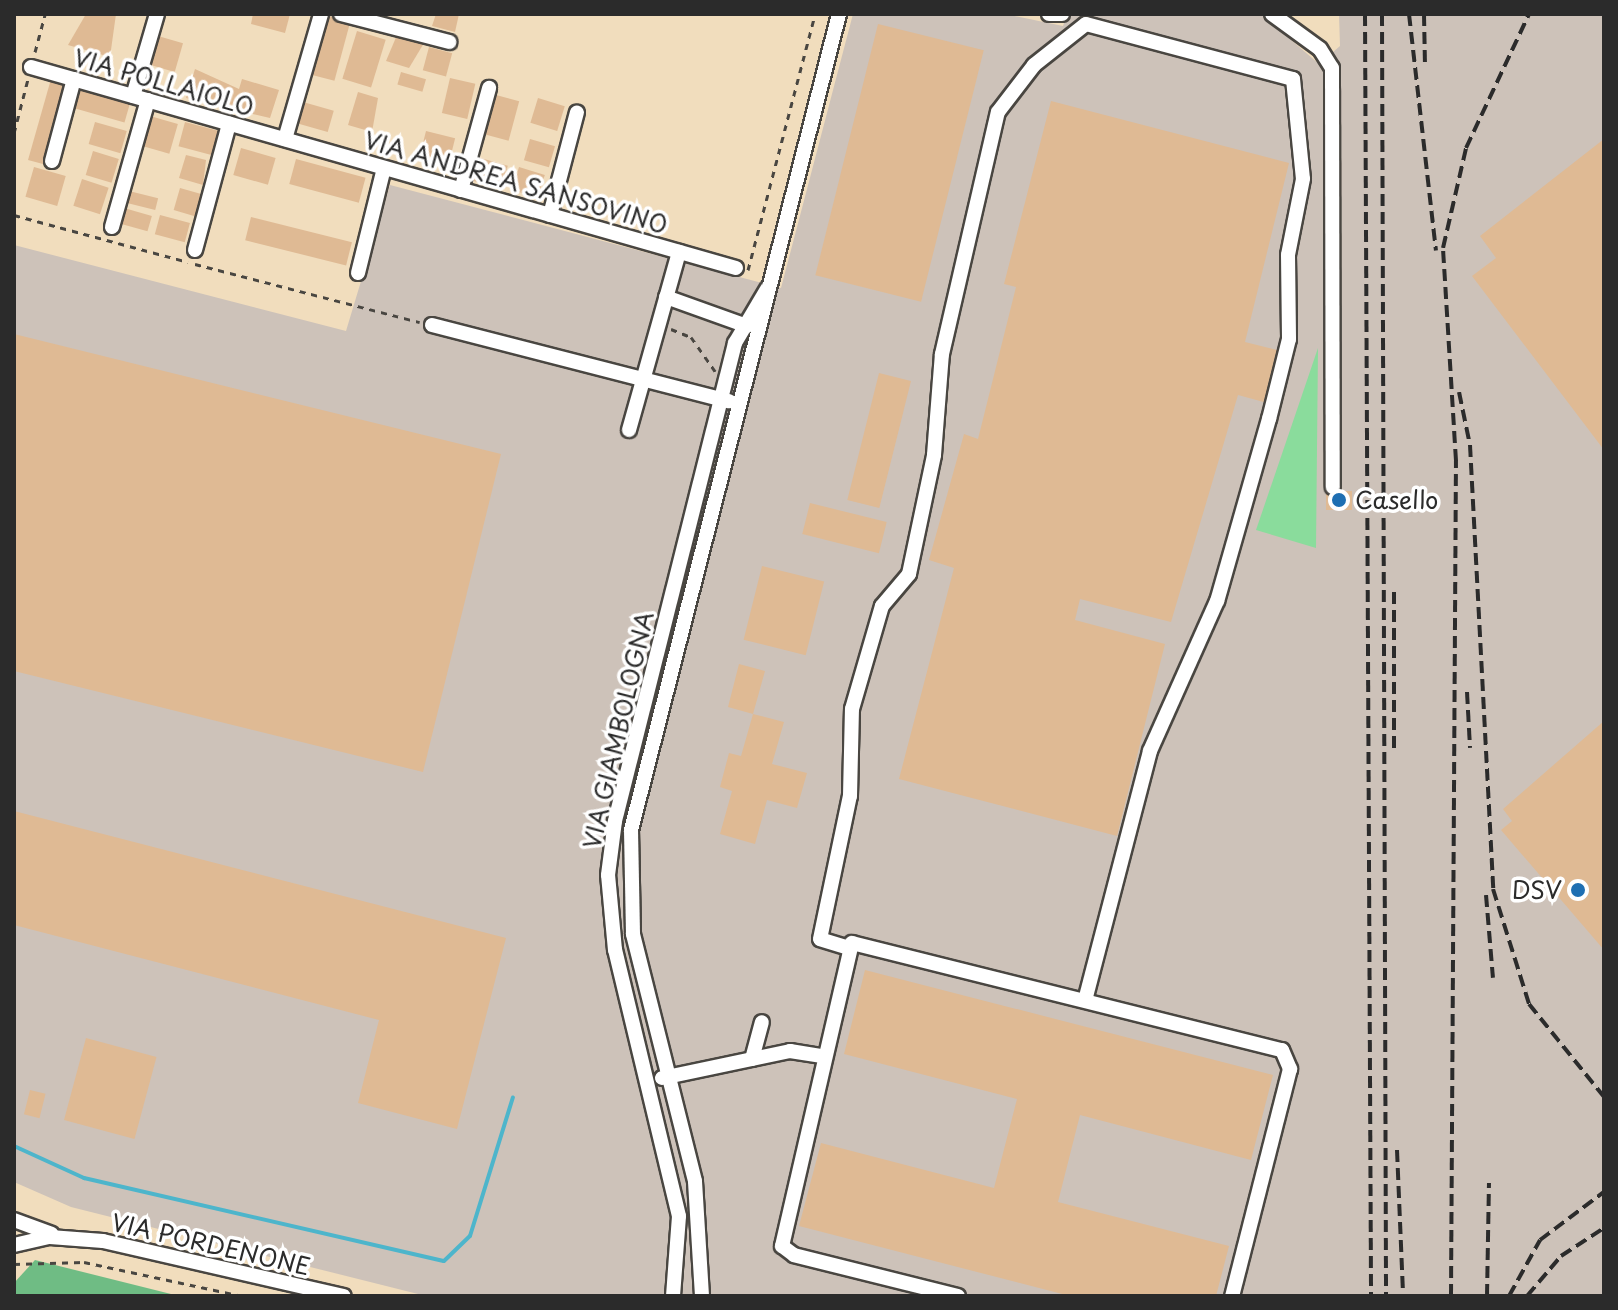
<!DOCTYPE html>
<html>
<head>
<meta charset="utf-8">
<style>
  body { margin:0 }
  #map { position:relative; width:1618px; height:1310px; overflow:hidden; background:#f1ddbd; font-family:"Playpen Sans",sans-serif }
  div>[style] { position:absolute }
  .industrial>* { inset:0; background:#cdc2b9 }
  .green>* { inset:0; background:#8adc9c }
  .forest>* { inset:0; background:#6fbc84 }
  .stream>* { height:4px; margin:-2px; padding:0 2px; transform-origin:2px; border-radius:2px; background:#4db5cb }
  .building>* { inset:0; background:#dfba94; transform-origin:0 0 }
  .path>* { height:3px; margin-top:-1.5px; transform-origin:0; background:repeating-linear-gradient(90deg,#494641 0 6px,transparent 0 12px) }
  .roads { filter:drop-shadow(2px 0 #494641) drop-shadow(-2px 0 #494641) drop-shadow(0 2px #494641) drop-shadow(0 -2px #494641) }
  .minor>* { height:14px; margin:-7px; padding:0 7px; transform-origin:7px; border-radius:7px; background:#fff }
  .rail>* { height:4px; margin-top:-2px; transform-origin:0; background:repeating-linear-gradient(90deg,#2b2b2b 0 12px,transparent 0 18px) }
  .dots>* { width:22px; height:22px; translate:-50% -50%; box-sizing:border-box; border:4px solid #fff; border-radius:50% }
  span { translate:-50% -50%; white-space:nowrap; text-align:center; line-height:1.15; -webkit-text-stroke:7px #fff; paint-order:stroke }
  .street-label { font-size:24px; color:#2b2b2b }
  .poi-label { font-size:24px; color:#2b2b2b }
  .left { translate:0 -50%; text-align:left }
  .right { translate:-100% -50%; text-align:right }
  .frame { position:absolute; inset:0; border:16px solid #2b2b2b; pointer-events:none }
</style>
</head>
<body>
<div id="map">
  <div class="industrial">
    <div style="clip-path:polygon(853px 14px,1005px 14px,1063px 26px,1067px 14px,1261px 14px,1319px 64px,1340px 46px,1339px 14px,1604px 14px,1604px 1296px,426px 1296px,71px 1207px,14px 1182px,14px 245px,346px 331px,390px 185px,781px 288px)"></div>
  </div>
  <div class="green">
    <div style="clip-path:polygon(1318px 348px,1316px 548px,1256px 530px)"></div>
  </div>
  <div class="forest">
    <div style="clip-path:polygon(35px 1260px,179px 1296px,14px 1296px,14px 1283px)"></div>
  </div>
  <div class="stream">
    <div style="left:14px;top:1146px;width:77px;rotate:24.6deg"></div>
    <div style="left:84px;top:1178px;width:369px;rotate:13deg"></div>
    <div style="left:444px;top:1261px;width:36px;rotate:-44deg"></div>
    <div style="left:470px;top:1236px;width:145px;rotate:-72.8deg"></div>
  </div>
  <div class="building">
    <div style="clip-path:polygon(86px 14px,116px 14px,110px 57px,68px 45px)"></div>
    <div style="clip-path:polygon(253px 14px,290px 14px,285px 33px,251px 24px)"></div>
    <div style="clip-path:polygon(436px 14px,459px 14px,455px 32px,432px 26px)"></div>
    <div style="left:328px;top:16px;width:23px;height:61px;rotate:15deg"></div>
    <div style="left:878px;top:24px;width:109px;height:259px;rotate:14deg"></div>
    <div style="left:357px;top:31px;width:30px;height:50px;rotate:17deg"></div>
    <div style="clip-path:polygon(397px 35px,424px 43px,409px 68px,386px 61px)"></div>
    <div style="left:158px;top:36px;width:26px;height:30px;rotate:16deg"></div>
    <div style="left:429px;top:47px;width:24px;height:24px;rotate:15deg"></div>
    <div style="clip-path:polygon(195px 69px,239px 89px,242px 79px,279px 90px,270px 118px,186px 98px)"></div>
    <div style="left:401px;top:72px;width:26px;height:13px;rotate:16deg"></div>
    <div style="left:450px;top:78px;width:26px;height:36px;rotate:13deg"></div>
    <div style="clip-path:polygon(51px 79px,71px 84px,43px 164px,28px 160px)"></div>
    <div style="left:80px;top:89px;width:52px;height:20px;rotate:16deg"></div>
    <div style="clip-path:polygon(358px 92px,378px 98px,372px 132px,348px 125px)"></div>
    <div style="left:496px;top:95px;width:24px;height:41px;rotate:15deg"></div>
    <div style="left:538px;top:98px;width:28px;height:26px;rotate:17deg"></div>
    <div style="clip-path:polygon(1051px 101px,1289px 163px,1245px 342px,1285px 352px,1271px 404px,1238px 395px,1171px 622px,1080px 599px,1075px 620px,1165px 644px,1117px 836px,899px 779px,954px 568px,929px 560px,964px 434px,978px 439px,1016px 287px,1004px 284px)"></div>
    <div style="left:303px;top:102px;width:32px;height:22px;rotate:16deg"></div>
    <div style="left:150px;top:116px;width:29px;height:31px;rotate:16deg"></div>
    <div style="left:95px;top:122px;width:33px;height:23px;rotate:16deg"></div>
    <div style="left:185px;top:122px;width:35px;height:25px;rotate:15deg"></div>
    <div style="left:426px;top:131px;width:30px;height:24px;rotate:14deg"></div>
    <div style="left:530px;top:139px;width:26px;height:22px;rotate:16deg"></div>
    <div style="clip-path:polygon(1604px 139px,1604px 450px,1472px 276px,1496px 258px,1480px 236px)"></div>
    <div style="left:241px;top:148px;width:36px;height:28px;rotate:16deg"></div>
    <div style="left:93px;top:151px;width:27px;height:25px;rotate:17deg"></div>
    <div style="clip-path:polygon(186px 155px,206px 160px,203px 185px,179px 178px)"></div>
    <div style="left:477px;top:157px;width:32px;height:24px;rotate:16deg"></div>
    <div style="left:296px;top:159px;width:72px;height:26px;rotate:15deg"></div>
    <div style="left:34px;top:167px;width:33px;height:31px;rotate:16deg"></div>
    <div style="left:519px;top:167px;width:27px;height:24px;rotate:17deg"></div>
    <div style="left:82px;top:179px;width:28px;height:28px;rotate:18deg"></div>
    <div style="left:180px;top:188px;width:22px;height:23px;rotate:16deg"></div>
    <div style="left:129px;top:191px;width:30px;height:12px;rotate:14deg"></div>
    <div style="left:124px;top:208px;width:29px;height:16px;rotate:16deg"></div>
    <div style="left:160px;top:215px;width:31px;height:20px;rotate:15deg"></div>
    <div style="left:251px;top:217px;width:104px;height:24px;rotate:14deg"></div>
    <div style="clip-path:polygon(14px 334px,501px 454px,423px 772px,14px 671px)"></div>
    <div style="left:879px;top:373px;width:33px;height:131px;rotate:14deg"></div>
    <div style="left:1326px;top:491px;width:26px;height:19px"></div>
    <div style="left:810px;top:503px;width:79px;height:32px;rotate:14deg"></div>
    <div style="left:762px;top:566px;width:64px;height:76px;rotate:14deg"></div>
    <div style="clip-path:polygon(739px 664px,765px 671px,753px 714px,784px 722px,772px 764px,807px 773px,797px 808px,767px 800px,755px 844px,720px 834px,732px 791px,720px 787px,729px 753px,741px 756px,753px 714px,728px 707px)"></div>
    <div style="clip-path:polygon(1604px 721px,1604px 950px,1501px 830px,1512px 821px,1503px 809px)"></div>
    <div style="clip-path:polygon(14px 811px,506px 938px,457px 1129px,358px 1103px,379px 1020px,14px 925px)"></div>
    <div style="clip-path:polygon(865px 970px,1273px 1075px,1251px 1160px,1080px 1115px,1058px 1202px,1229px 1246px,1216px 1296px,1070px 1296px,799px 1226px,821px 1143px,994px 1188px,1017px 1099px,844px 1054px)"></div>
    <div style="left:86px;top:1038px;width:73px;height:85px;rotate:15deg"></div>
    <div style="left:30px;top:1090px;width:16px;height:25px;rotate:14deg"></div>
  </div>
  <div class="path">
    <div style="left:35px;top:52px;width:39px;rotate:-75deg"></div>
    <div style="left:14px;top:133px;width:56px;rotate:-75.5deg"></div>
    <div style="left:14px;top:215px;width:180px;rotate:15.1deg"></div>
    <div style="left:195px;top:264px;width:232px;rotate:14.5deg"></div>
    <div style="left:748px;top:270px;width:265px;rotate:-75.3deg"></div>
    <div style="left:671px;top:329px;width:22px;rotate:22deg"></div>
    <div style="left:691px;top:337px;width:42px;rotate:54.8deg"></div>
    <div style="left:14px;top:1264px;width:70px;rotate:-1.6deg"></div>
    <div style="left:84px;top:1262px;width:163px;rotate:12.1deg"></div>
  </div>
  <div class="roads">
    <div class="minor">
      <div style="left:341px;top:14px;width:112px;rotate:14.5deg"></div>
      <div style="left:1049px;top:14px;width:13px"></div>
      <div style="left:1272px;top:14px;width:59px;rotate:36.1deg"></div>
      <div style="left:1320px;top:49px;width:22px;rotate:58deg"></div>
      <div style="left:1332px;top:68px;width:419px;rotate:89.9deg"></div>
      <div style="left:31px;top:67px;width:733px;rotate:15.91deg"></div>
      <div style="left:133px;top:96px;width:85px;rotate:-73.7deg"></div>
      <div style="left:285px;top:139px;width:130px;rotate:-73.9deg"></div>
      <div style="left:52px;top:161px;width:85px;rotate:-75deg"></div>
      <div style="left:461px;top:190px;width:106px;rotate:-74.6deg"></div>
      <div style="left:550px;top:215px;width:106px;rotate:-75.3deg"></div>
      <div style="left:112px;top:227px;width:132px;rotate:-74.2deg"></div>
      <div style="left:195px;top:250px;width:131px;rotate:-74.9deg"></div>
      <div style="left:358px;top:273px;width:108px;rotate:-76.1deg"></div>
      <div style="left:666px;top:297px;width:86px;rotate:19.7deg"></div>
      <div style="left:432px;top:325px;width:307px;rotate:14.4deg"></div>
      <div style="left:629px;top:430px;width:185px;rotate:-74.3deg"></div>
      <div style="left:849px;top:948px;width:30px;rotate:-163deg"></div>
      <div style="left:820px;top:939px;width:146px;rotate:-78.2deg"></div>
      <div style="left:850px;top:796px;width:87px;rotate:-88.7deg"></div>
      <div style="left:852px;top:709px;width:107px;rotate:-73.8deg"></div>
      <div style="left:882px;top:606px;width:42px;rotate:-49.8deg"></div>
      <div style="left:909px;top:574px;width:122px;rotate:-78.1deg"></div>
      <div style="left:934px;top:455px;width:101px;rotate:-85.5deg"></div>
      <div style="left:942px;top:354px;width:248px;rotate:-77deg"></div>
      <div style="left:998px;top:112px;width:59px;rotate:-52.5deg"></div>
      <div style="left:1034px;top:65px;width:66px;rotate:-38.3deg"></div>
      <div style="left:1086px;top:24px;width:214px;rotate:14.9deg"></div>
      <div style="left:1293px;top:79px;width:100px;rotate:84.3deg"></div>
      <div style="left:1303px;top:179px;width:77px;rotate:101.2deg"></div>
      <div style="left:1288px;top:255px;width:84px;rotate:89.3deg"></div>
      <div style="left:1289px;top:339px;width:82px;rotate:104deg"></div>
      <div style="left:1269px;top:419px;width:189px;rotate:105.9deg"></div>
      <div style="left:1217px;top:601px;width:164px;rotate:114.1deg"></div>
      <div style="left:1150px;top:751px;width:257px;rotate:104.6deg"></div>
      <div style="left:752px;top:1059px;width:38px;rotate:-75deg"></div>
      <div style="left:662px;top:1078px;width:131px;rotate:-11.9deg"></div>
      <div style="left:790px;top:1051px;width:31px;rotate:9deg"></div>
      <div style="left:14px;top:1220px;width:40px;rotate:20.2deg"></div>
      <div style="left:14px;top:1245px;width:37px;rotate:-13deg"></div>
      <div style="left:50px;top:1237px;width:53px;rotate:4.3deg"></div>
      <div style="left:103px;top:1241px;width:247px;rotate:12.9deg"></div>
      <div style="left:673px;top:1296px;width:80px;rotate:-85.7deg"></div>
      <div style="left:679px;top:1216px;width:274px;rotate:-103.5deg"></div>
      <div style="left:615px;top:950px;width:75px;rotate:-95.3deg"></div>
      <div style="left:608px;top:875px;width:54px;rotate:-82.6deg"></div>
      <div style="left:615px;top:821px;width:493px;rotate:-75.9deg"></div>
      <div style="left:735px;top:343px;width:63px;rotate:-59.3deg"></div>
      <div style="left:702px;top:1296px;width:115px;rotate:-93.5deg"></div>
      <div style="left:695px;top:1181px;width:255px;rotate:-104.1deg"></div>
      <div style="left:633px;top:934px;width:104px;rotate:-91.1deg"></div>
      <div style="left:631px;top:830px;width:842px;rotate:-75.7deg"></div>
      <div style="left:958px;top:1296px;width:169px;rotate:-166deg"></div>
      <div style="left:794px;top:1255px;width:15px;rotate:-143deg"></div>
      <div style="left:782px;top:1246px;width:311px;rotate:-77deg"></div>
      <div style="left:852px;top:943px;width:443px;rotate:14deg"></div>
      <div style="left:1282px;top:1050px;width:21px;rotate:67deg"></div>
      <div style="left:1290px;top:1069px;width:234px;rotate:104.3deg"></div>
    </div>
  </div>
  <div class="rail">
    <div style="left:1365px;top:14px;width:1282px;rotate:89.73deg"></div>
    <div style="left:1382px;top:14px;width:1282px;rotate:89.82deg"></div>
    <div style="left:1409px;top:14px;width:238px;rotate:83.5deg"></div>
    <div style="left:1424px;top:14px;width:52px;rotate:88.9deg"></div>
    <div style="left:1459px;top:392px;width:54px;rotate:78.3deg"></div>
    <div style="left:1470px;top:445px;width:445px;rotate:87deg"></div>
    <div style="left:1493px;top:889px;width:121px;rotate:72.6deg"></div>
    <div style="left:1529px;top:1004px;width:119px;rotate:51.1deg"></div>
    <div style="left:1394px;top:592px;width:160px;rotate:90deg"></div>
    <div style="left:1467px;top:692px;width:56px;rotate:86.9deg"></div>
    <div style="left:1486px;top:895px;width:83px;rotate:85.2deg"></div>
    <div style="left:1397px;top:1150px;width:146px;rotate:87.6deg"></div>
    <div style="left:1451px;top:1296px;width:835px;rotate:-89.66deg"></div>
    <div style="left:1456px;top:461px;width:213px;rotate:-93.5deg"></div>
    <div style="left:1443px;top:248px;width:103px;rotate:-77deg"></div>
    <div style="left:1466px;top:148px;width:148px;rotate:-64.8deg"></div>
    <div style="left:1487px;top:1296px;width:113px;rotate:-89deg"></div>
    <div style="left:1509px;top:1296px;width:64px;rotate:-61deg"></div>
    <div style="left:1540px;top:1240px;width:80px;rotate:-36.9deg"></div>
    <div style="left:1527px;top:1296px;width:52px;rotate:-49.6deg"></div>
    <div style="left:1561px;top:1256px;width:51px;rotate:-33.1deg"></div>
  </div>
  <div class="dots">
    <div style="left:1339px;top:500px;background:#1f6fb2"></div>
    <div style="left:1578px;top:890px;background:#1f6fb2"></div>
  </div>
  <div class="street-label">
    <span style="left:164px;top:82px;rotate:16deg">VIA POLLAIOLO</span>
    <span style="left:516px;top:182px;rotate:16deg">VIA ANDREA SANSOVINO</span>
    <span style="left:618px;top:730px;rotate:-77deg">VIA GIAMBOLOGNA</span>
    <span style="left:211px;top:1244px;rotate:13deg">VIA PORDENONE</span>
  </div>
  <div class="poi-label">
    <span class="left" style="left:1355px;top:500px">Casello</span>
    <span class="right" style="left:1562px;top:890px">DSV</span>
  </div>
  <div class="frame"></div>
</div>
</body>
</html>
